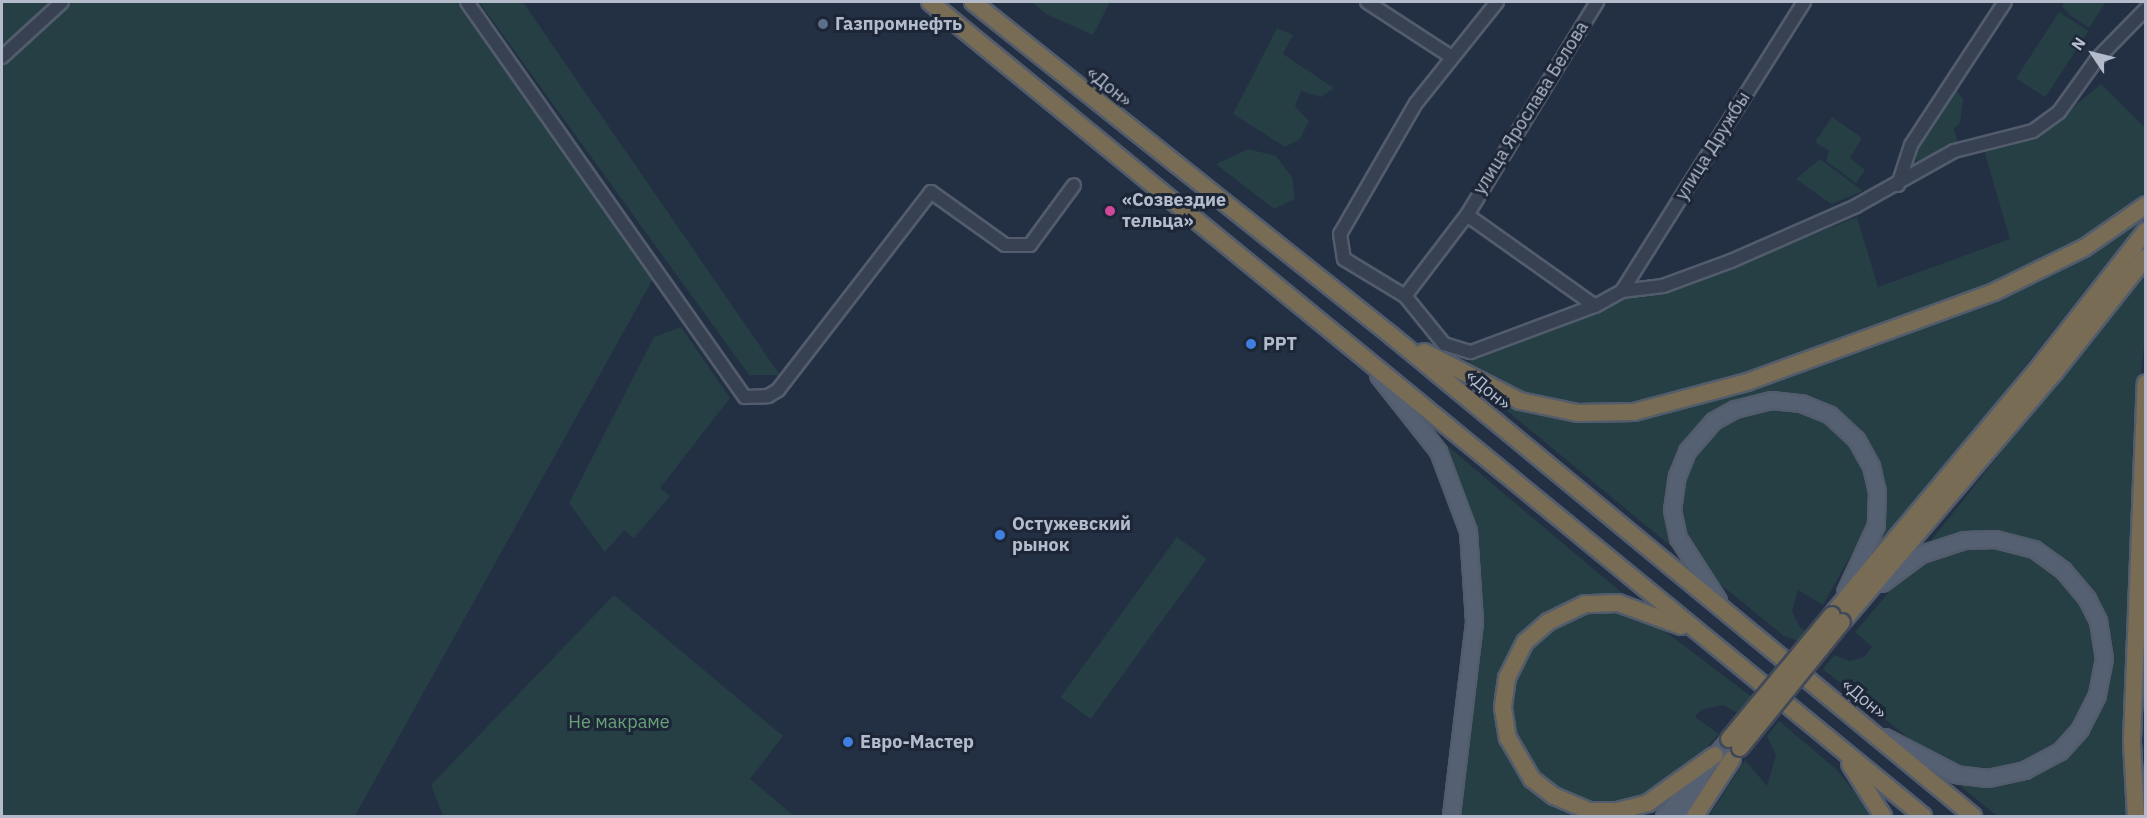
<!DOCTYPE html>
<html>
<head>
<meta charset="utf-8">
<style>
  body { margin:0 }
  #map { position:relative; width:2147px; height:818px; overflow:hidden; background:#232f43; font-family:"IBM Plex Sans",sans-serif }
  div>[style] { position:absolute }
  .green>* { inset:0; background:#253f44; transform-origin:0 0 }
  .roads { filter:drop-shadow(2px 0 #525c6c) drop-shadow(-2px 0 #525c6c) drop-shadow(0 2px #525c6c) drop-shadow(0 -2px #525c6c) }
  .minor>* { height:12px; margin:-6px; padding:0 6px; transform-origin:6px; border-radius:6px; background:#374152 }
  .major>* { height:15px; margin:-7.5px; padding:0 7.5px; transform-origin:7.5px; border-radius:7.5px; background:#556072 }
  .highway>* { height:16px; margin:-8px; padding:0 8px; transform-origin:8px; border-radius:8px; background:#796c54 }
  .bridges { filter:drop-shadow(2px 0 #3f4959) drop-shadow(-2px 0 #3f4959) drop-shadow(0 2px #3f4959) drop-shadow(0 -2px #3f4959) }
  .highway-bridge>* { height:16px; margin:-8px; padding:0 8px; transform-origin:8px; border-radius:8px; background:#796c54 }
  .dots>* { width:16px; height:16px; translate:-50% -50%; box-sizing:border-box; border:3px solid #1c2637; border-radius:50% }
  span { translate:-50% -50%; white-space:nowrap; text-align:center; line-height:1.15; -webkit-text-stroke:6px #1c2637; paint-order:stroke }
  .poi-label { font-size:18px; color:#b4bccc; font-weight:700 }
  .left { translate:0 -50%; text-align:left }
  .street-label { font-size:18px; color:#b4bccc }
  .park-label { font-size:18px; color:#69a078 }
  .frame { position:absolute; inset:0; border:3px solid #b4bccc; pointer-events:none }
  .north { position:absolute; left:2063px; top:24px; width:60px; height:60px; -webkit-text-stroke:4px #1c2637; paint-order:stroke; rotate:305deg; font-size:16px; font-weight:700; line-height:24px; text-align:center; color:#b4bccc }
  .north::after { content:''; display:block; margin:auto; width:21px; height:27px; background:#b4bccc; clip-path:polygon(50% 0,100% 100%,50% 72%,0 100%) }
</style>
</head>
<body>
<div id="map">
  <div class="green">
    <div style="clip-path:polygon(2px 2px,458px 2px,654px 277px,355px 816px,2px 816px)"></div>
    <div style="clip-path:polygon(479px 2px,523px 2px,780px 375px,749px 375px)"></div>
    <div style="clip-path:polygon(1032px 2px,1110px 2px,1093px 35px,1046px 14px)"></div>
    <div style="clip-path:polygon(2064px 2px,2106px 2px,2089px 28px,2070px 15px,2062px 6px)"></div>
    <div style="left:2059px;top:12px;width:35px;height:79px;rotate:33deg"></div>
    <div style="clip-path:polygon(1277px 28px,1293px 35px,1283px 54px,1334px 88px,1321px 97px,1301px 91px,1295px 106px,1309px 121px,1300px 139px,1285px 147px,1233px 114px)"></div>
    <div style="clip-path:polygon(2101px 84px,2145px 128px,2145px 195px,2138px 201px,2145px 215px,1892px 534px,1865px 530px,1823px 605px,1798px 590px,1792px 611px,1799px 626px,1812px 637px,1806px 643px,1784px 636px,1709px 575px,1687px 543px,1673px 548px,1506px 410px,1500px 403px,1507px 387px,1465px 366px,1477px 356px,1611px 302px,1701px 280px,1857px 217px,1878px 287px,2010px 239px,1983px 147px,2033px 140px)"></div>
    <div style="clip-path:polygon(1948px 91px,1957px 91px,1963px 99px,1960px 123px,1954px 129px,1958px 143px,1918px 163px,1913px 149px)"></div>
    <div style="clip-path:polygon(1832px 117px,1862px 138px,1850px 158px,1865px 170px,1856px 183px,1826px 161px,1829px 151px,1815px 142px)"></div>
    <div style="clip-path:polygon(1248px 149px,1276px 156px,1292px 177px,1295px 199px,1274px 209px,1216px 164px)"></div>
    <div style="clip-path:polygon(1820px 159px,1863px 191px,1831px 204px,1796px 179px)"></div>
    <div style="clip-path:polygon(2145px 271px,2145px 337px,2133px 439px,2129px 816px,1997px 816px,1953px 780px,1955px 765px,1912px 741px,1823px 669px,1834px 655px,1850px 661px,1864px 657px,1872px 647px,1855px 632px,1895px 585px,1935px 556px,1929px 543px)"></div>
    <div style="clip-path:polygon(681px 327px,730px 398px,660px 488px,670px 496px,634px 538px,624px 530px,605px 552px,569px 503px,654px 337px)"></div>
    <div style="clip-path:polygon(1437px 437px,1623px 594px,1622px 610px,1658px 626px,1757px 701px,1744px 717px,1723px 705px,1701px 710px,1695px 717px,1719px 734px,1644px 816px,1457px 816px,1477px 660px,1480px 570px,1464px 493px)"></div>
    <div style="left:1177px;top:537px;width:37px;height:198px;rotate:36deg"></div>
    <div style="clip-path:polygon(614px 595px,783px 736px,750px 779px,794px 816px,443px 816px,431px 785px)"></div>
    <div style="clip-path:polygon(1779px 721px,1835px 768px,1875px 816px,1709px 816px,1745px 760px,1767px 786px,1776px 755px,1767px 736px)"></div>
  </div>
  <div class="roads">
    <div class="minor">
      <div style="left:467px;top:2px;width:483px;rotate:54.9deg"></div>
      <div style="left:745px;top:397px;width:23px;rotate:-2deg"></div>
      <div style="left:768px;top:396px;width:12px;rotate:-31deg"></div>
      <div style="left:778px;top:390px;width:250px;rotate:-52.3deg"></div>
      <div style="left:931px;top:192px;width:91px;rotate:35.6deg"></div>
      <div style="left:1005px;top:245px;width:25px"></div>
      <div style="left:1030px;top:245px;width:74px;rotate:-53.7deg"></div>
      <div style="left:1367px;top:2px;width:99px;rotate:33deg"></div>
      <div style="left:1497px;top:2px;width:129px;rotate:128.7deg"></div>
      <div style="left:1416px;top:103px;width:151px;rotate:120.1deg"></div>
      <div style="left:1340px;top:234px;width:25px;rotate:81deg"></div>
      <div style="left:1344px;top:259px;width:71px;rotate:31.2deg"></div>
      <div style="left:1405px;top:296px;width:102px;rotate:-52.6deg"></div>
      <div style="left:1467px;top:215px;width:250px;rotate:-58.6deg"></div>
      <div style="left:2px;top:57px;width:81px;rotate:-42.5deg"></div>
      <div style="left:1898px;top:185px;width:42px;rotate:-72deg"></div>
      <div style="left:1911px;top:145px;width:171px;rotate:-56.7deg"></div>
      <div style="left:1467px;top:215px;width:157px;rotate:35.4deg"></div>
      <div style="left:1622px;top:291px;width:342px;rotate:-57.8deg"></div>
      <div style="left:1405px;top:296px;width:62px;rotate:50.9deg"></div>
      <div style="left:1444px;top:344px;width:28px;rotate:17deg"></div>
      <div style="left:1471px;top:352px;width:132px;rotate:-20.4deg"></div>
      <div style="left:1595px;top:306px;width:31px;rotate:-29deg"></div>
      <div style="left:1622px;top:291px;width:41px;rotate:-7deg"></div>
      <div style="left:1663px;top:286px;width:72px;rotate:-20.2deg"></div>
      <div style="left:1731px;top:261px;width:137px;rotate:-23.7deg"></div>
      <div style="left:1856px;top:206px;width:112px;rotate:-29.3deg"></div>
      <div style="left:1954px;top:151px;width:81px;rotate:-14.2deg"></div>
      <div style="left:2033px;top:131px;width:32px;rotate:-36deg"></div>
      <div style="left:2059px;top:112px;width:65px;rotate:-54.4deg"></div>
      <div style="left:2097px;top:59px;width:70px;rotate:-45.6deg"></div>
    </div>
    <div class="major">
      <div style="left:1378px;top:375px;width:97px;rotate:51.7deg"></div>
      <div style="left:1438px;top:451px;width:85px;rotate:69.4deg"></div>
      <div style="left:1468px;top:531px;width:91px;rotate:86.2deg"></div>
      <div style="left:1474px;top:622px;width:195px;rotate:96.8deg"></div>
      <div style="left:1882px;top:583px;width:49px;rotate:-36.6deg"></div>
      <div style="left:1921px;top:554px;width:45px;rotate:-18deg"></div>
      <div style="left:1964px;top:540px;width:31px;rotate:-2deg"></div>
      <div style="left:1995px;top:539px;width:40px;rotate:14.4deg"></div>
      <div style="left:2034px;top:549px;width:36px;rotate:36deg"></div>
      <div style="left:2063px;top:570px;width:38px;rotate:50deg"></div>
      <div style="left:2087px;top:599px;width:25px;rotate:63deg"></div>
      <div style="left:2098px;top:621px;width:37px;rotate:81deg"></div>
      <div style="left:2104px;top:658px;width:38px;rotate:101deg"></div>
      <div style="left:2097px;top:695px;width:38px;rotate:117deg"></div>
      <div style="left:2080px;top:729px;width:30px;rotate:132deg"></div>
      <div style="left:2060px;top:751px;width:40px;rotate:152deg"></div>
      <div style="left:2025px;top:770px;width:39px;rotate:168deg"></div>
      <div style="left:1987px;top:778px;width:31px;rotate:-173deg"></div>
      <div style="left:1956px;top:774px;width:80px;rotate:-152.5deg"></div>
      <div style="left:1718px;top:600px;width:74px;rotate:-122.8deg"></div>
      <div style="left:1678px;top:538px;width:29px;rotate:-102deg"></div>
      <div style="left:1672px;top:510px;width:34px;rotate:-82deg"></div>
      <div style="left:1677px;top:476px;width:27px;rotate:-68deg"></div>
      <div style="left:1687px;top:451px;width:40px;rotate:-49deg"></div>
      <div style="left:1713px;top:421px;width:25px;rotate:-29deg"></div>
      <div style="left:1735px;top:409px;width:37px;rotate:-14deg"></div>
      <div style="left:1771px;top:400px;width:30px;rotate:6deg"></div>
      <div style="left:1801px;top:403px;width:31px;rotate:22deg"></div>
      <div style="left:1830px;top:415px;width:35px;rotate:43deg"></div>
      <div style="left:1856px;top:439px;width:31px;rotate:61deg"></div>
      <div style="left:1871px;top:466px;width:26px;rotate:77deg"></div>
      <div style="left:1877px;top:491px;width:34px;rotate:92deg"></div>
      <div style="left:1876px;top:525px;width:74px;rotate:114.8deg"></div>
      <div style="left:1664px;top:816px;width:101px;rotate:-49.8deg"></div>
      <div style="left:1681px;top:816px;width:41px;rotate:-48.9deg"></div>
    </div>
    <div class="highway">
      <div style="left:930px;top:2px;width:1284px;rotate:39.34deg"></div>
      <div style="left:973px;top:2px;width:536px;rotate:38.56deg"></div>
      <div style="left:1392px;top:336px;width:754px;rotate:39.56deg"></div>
      <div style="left:1424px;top:352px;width:108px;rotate:27deg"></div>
      <div style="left:1520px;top:401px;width:59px;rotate:11.7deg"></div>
      <div style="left:1578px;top:413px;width:56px;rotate:-1deg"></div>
      <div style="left:1634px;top:412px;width:117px;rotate:-14.9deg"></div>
      <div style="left:1747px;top:382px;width:263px;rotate:-20deg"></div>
      <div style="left:1994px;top:292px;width:100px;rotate:-26.1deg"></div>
      <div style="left:2084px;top:248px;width:75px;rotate:-34.7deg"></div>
      <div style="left:1832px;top:615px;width:324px;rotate:-50.1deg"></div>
      <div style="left:2040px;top:366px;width:172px;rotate:-51.9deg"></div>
      <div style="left:1842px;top:622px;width:327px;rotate:-49.6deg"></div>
      <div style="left:2054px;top:373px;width:148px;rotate:-51.6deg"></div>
      <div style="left:1681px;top:626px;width:67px;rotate:-159.9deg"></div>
      <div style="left:1618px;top:603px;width:33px;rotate:178deg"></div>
      <div style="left:1585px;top:604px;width:41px;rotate:154.1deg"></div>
      <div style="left:1548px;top:622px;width:30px;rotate:139deg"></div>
      <div style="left:1525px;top:642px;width:40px;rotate:116.6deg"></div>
      <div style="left:1507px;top:678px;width:30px;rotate:98deg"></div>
      <div style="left:1503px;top:708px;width:30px;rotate:81deg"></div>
      <div style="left:1508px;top:738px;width:48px;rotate:59.7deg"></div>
      <div style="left:1532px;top:779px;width:28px;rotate:38deg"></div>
      <div style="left:1554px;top:796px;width:38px;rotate:23deg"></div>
      <div style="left:1589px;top:811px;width:28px"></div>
      <div style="left:1617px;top:811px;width:32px;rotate:-14deg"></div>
      <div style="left:1648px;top:803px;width:82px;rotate:-35.6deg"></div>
      <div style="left:1850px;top:764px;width:62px;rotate:57.6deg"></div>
      <div style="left:1695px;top:816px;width:68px;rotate:-57deg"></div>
      <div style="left:2136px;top:816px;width:75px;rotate:-93.1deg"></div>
      <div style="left:2132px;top:741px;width:358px;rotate:-87.8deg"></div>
    </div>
  </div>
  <div class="bridges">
    <div class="highway-bridge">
      <div style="left:1729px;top:739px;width:161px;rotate:-50.3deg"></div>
      <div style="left:1740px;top:748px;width:162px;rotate:-51deg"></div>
    </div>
  </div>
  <div class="dots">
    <div style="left:823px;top:24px;background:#5c6f8a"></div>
    <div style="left:1110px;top:211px;background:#d1479c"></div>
    <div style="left:1251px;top:344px;background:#3f7fe0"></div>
    <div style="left:1000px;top:535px;background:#3f7fe0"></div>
    <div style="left:848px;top:742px;background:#3f7fe0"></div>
  </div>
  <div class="poi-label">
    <span class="left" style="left:835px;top:24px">Газпромнефть</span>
    <span class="left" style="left:1122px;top:211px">«Созвездие<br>тельца»</span>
    <span class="left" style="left:1263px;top:344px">РРТ</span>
    <span class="left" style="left:1012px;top:535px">Остужевский<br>рынок</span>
    <span class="left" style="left:860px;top:742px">Евро-Мастер</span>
  </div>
  <div class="street-label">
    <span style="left:1109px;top:87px;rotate:39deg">«Дон»</span>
    <span style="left:1531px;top:108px;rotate:-58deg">улица Ярослава Белова</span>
    <span style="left:1713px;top:146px;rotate:-58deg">улица Дружбы</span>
    <span style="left:1488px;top:390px;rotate:40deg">«Дон»</span>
    <span style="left:1864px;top:699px;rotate:40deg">«Дон»</span>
  </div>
  <div class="park-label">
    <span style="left:619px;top:722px">Не макраме</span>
  </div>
  <div class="frame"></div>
  <div class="north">N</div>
</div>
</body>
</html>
